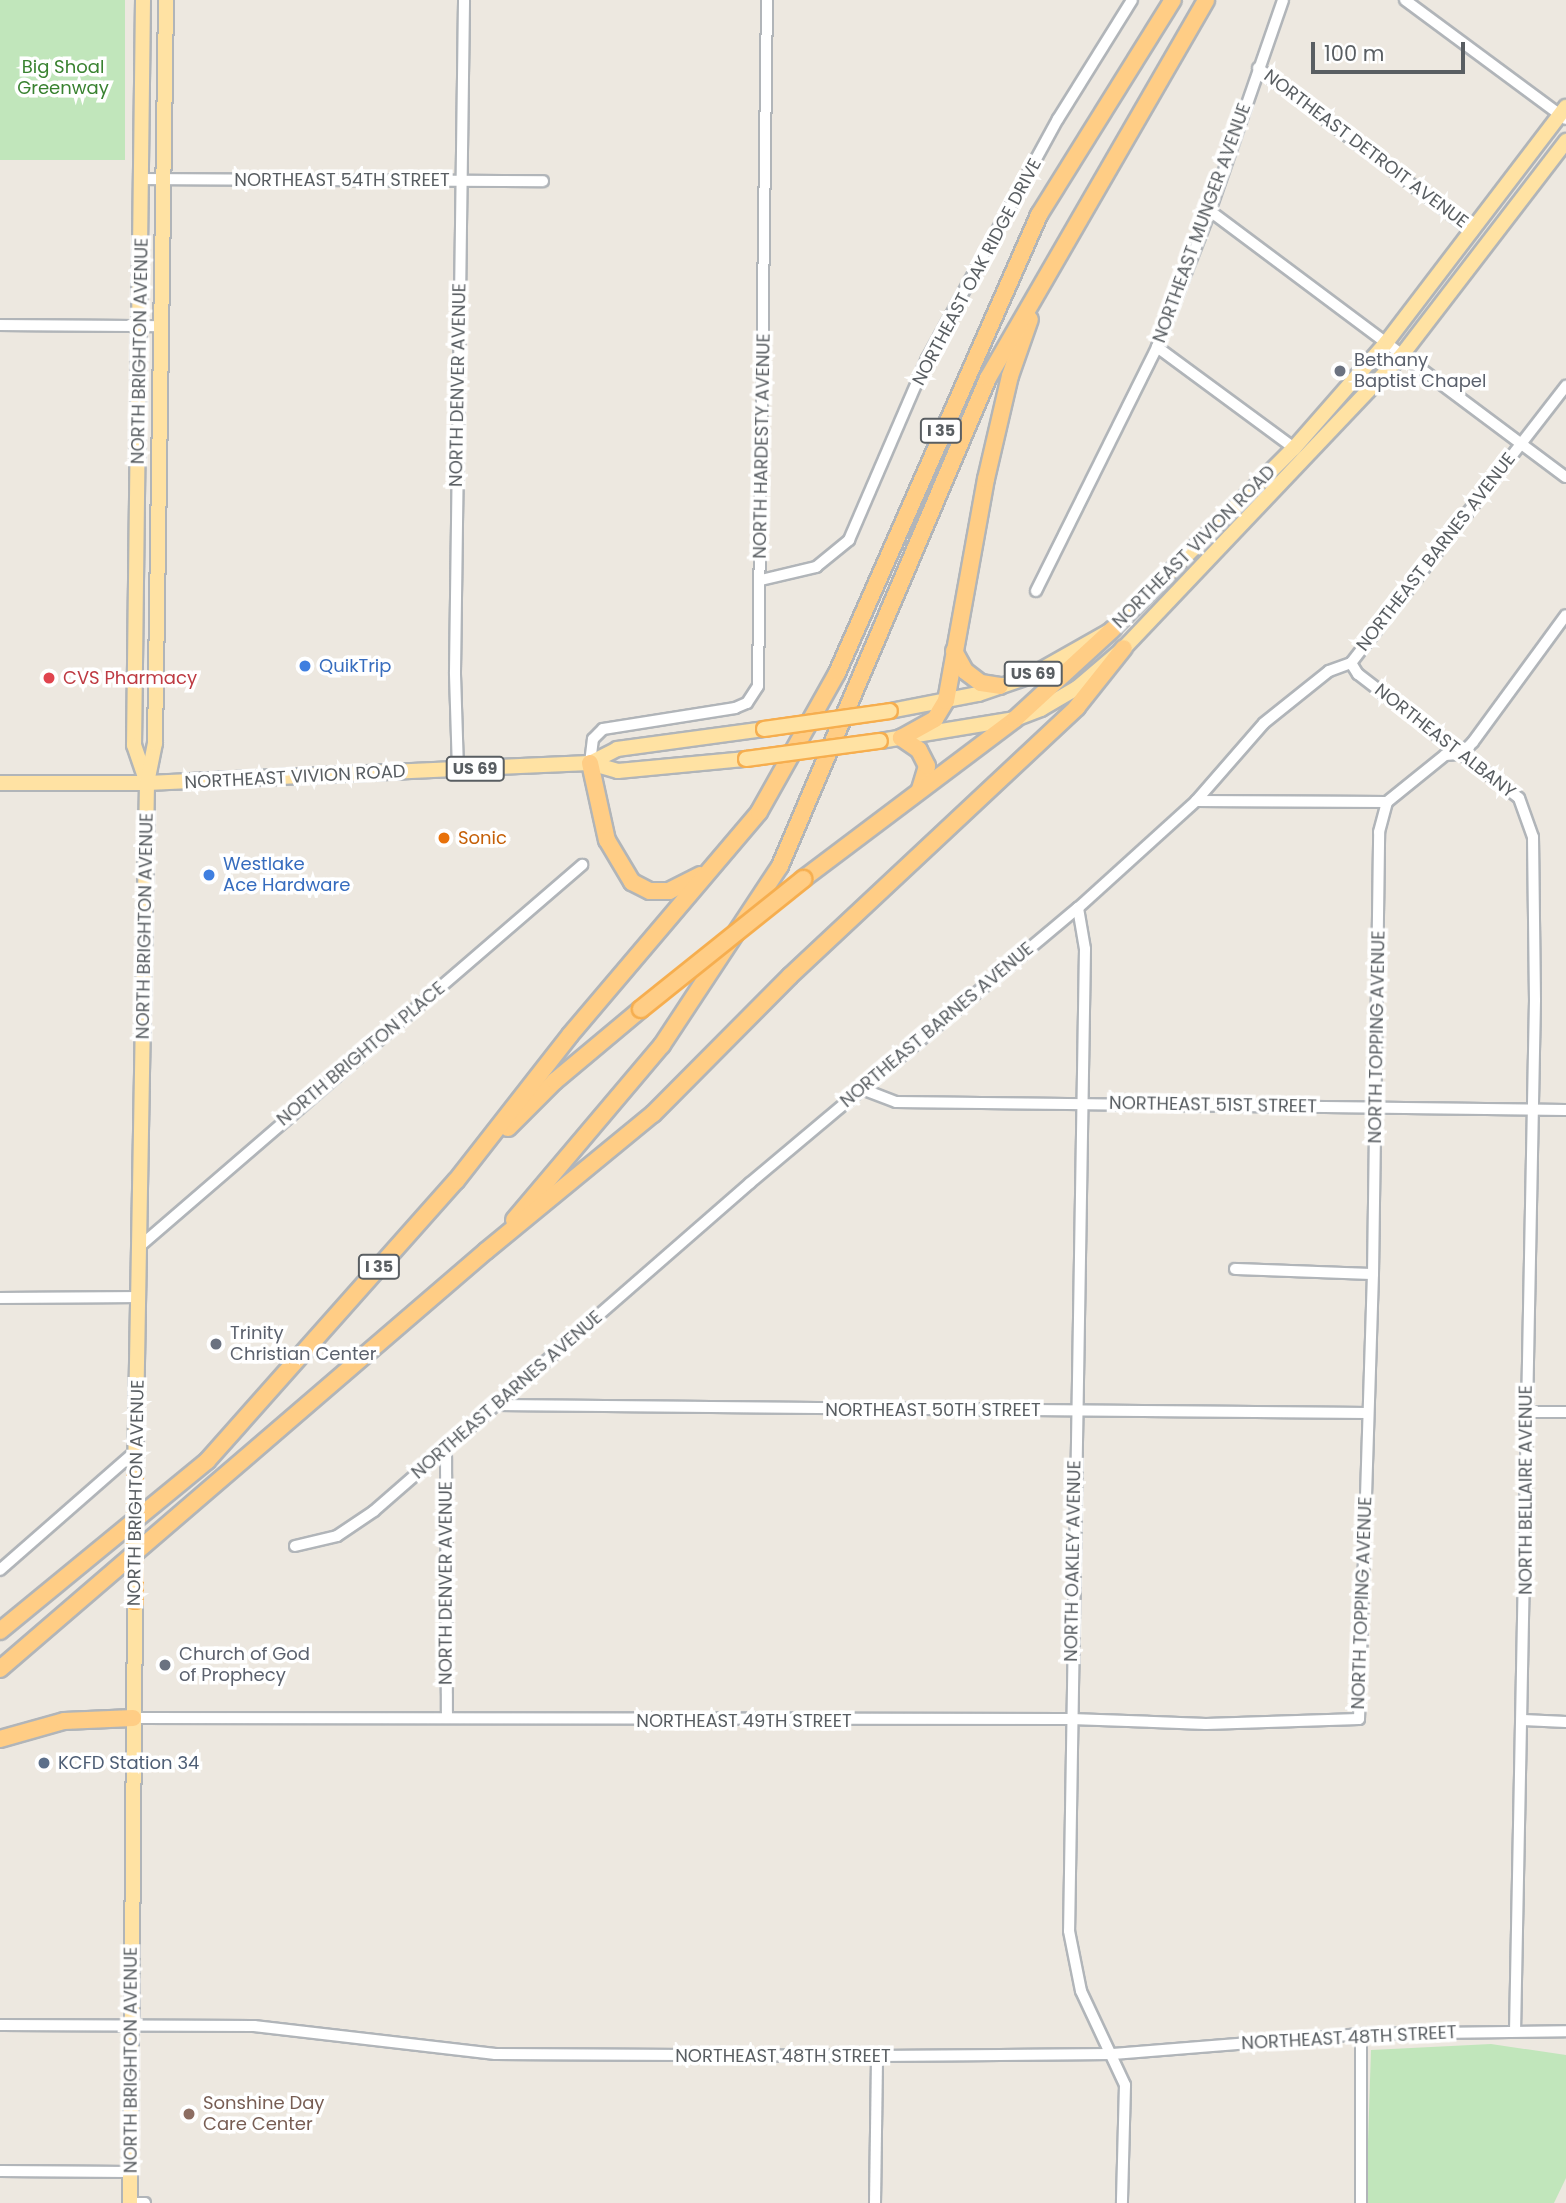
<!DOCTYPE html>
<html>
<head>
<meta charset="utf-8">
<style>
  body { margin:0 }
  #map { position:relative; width:1566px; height:2203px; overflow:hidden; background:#ede8e0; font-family:Poppins,sans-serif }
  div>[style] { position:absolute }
  .green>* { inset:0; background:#c1e6bb; transform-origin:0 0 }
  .roads { filter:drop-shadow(2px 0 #b1b5b9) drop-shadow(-2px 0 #b1b5b9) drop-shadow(0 2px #b1b5b9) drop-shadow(0 -2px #b1b5b9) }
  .minor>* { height:10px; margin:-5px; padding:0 5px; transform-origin:5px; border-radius:5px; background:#fff }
  .major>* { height:14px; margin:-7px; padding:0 7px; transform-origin:7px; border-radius:7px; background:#ffe2a3 }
  .highway>* { height:16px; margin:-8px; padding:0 8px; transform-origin:8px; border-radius:8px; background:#ffcd85 }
  .bridges { filter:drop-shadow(2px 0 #f6ae4f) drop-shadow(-2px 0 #f6ae4f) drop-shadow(0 2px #f6ae4f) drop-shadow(0 -2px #f6ae4f) }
  .major-bridge>* { height:14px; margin:-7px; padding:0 7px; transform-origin:7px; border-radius:7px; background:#ffe2a3 }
  .highway-bridge>* { height:16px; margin:-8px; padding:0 8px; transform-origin:8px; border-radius:8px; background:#ffcd85 }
  .dots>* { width:19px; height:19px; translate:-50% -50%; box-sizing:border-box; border:4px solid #fff; border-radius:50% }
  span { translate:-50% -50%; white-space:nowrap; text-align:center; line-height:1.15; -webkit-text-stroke:7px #fff; paint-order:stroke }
  .shield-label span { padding:2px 5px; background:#fff; border:2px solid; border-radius:5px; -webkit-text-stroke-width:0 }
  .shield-label { font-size:16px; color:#595e62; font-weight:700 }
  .park-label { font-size:18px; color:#398230 }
  .street-label { font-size:18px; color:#595e62 }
  .worship-label { font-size:18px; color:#5b616d }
  .left { translate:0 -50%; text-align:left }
  .shop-label { font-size:18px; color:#366cbe }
  .health-label { font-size:18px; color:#be3a42 }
  .food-label { font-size:18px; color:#c56008 }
  .service-label { font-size:18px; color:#4e5e75 }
  .education-label { font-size:18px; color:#785e54 }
  .scale { position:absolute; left:1311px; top:42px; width:154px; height:32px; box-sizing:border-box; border:4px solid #595e62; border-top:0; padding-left:9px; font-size:21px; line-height:24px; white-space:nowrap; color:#595e62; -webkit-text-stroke:5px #fff; paint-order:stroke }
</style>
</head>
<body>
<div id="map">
  <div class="green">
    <div style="left:0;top:0;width:125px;height:160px"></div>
    <div style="clip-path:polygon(1491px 2044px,1566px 2055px,1566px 2178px,1554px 2203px,1366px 2203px,1371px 2050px)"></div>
  </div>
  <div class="roads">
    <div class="minor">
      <div style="left:1405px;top:0;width:200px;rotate:36.5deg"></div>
      <div style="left:1258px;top:68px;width:270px;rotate:37.2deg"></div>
      <div style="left:142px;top:179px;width:401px;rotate:0.3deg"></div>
      <div style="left:1210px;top:211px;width:444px;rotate:36.8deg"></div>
      <div style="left:0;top:325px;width:162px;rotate:0.4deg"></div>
      <div style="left:1157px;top:347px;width:170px;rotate:36.4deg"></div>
      <div style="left:761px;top:580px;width:57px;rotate:-13.3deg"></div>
      <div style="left:816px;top:567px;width:43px;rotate:-39.3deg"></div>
      <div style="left:849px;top:540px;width:197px;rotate:-66.7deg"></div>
      <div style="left:927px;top:359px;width:273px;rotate:-61.4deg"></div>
      <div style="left:1058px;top:119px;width:140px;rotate:-58.1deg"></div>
      <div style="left:1036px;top:591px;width:272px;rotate:-63.6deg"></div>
      <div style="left:1157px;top:347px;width:146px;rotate:-68.7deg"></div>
      <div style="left:1210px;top:211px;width:223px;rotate:-70.9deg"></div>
      <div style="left:1351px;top:663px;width:13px;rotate:58deg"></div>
      <div style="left:1358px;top:674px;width:203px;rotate:37.6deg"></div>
      <div style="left:1519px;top:798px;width:41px;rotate:70.3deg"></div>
      <div style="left:1533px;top:837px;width:163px;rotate:89.3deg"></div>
      <div style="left:1535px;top:1000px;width:1030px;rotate:91.11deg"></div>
      <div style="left:590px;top:763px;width:24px;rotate:-83deg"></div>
      <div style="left:593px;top:739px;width:14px;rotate:-45deg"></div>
      <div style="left:603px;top:729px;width:134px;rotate:-9deg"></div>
      <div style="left:735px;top:708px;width:13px;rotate:-23deg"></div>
      <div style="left:747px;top:703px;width:20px;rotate:-57deg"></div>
      <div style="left:758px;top:686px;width:686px;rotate:-89.25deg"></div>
      <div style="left:458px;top:770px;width:98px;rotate:-91.8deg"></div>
      <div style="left:455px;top:672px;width:672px;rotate:-89.23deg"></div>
      <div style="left:1196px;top:801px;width:191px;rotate:0.3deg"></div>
      <div style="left:1387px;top:802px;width:75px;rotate:-39deg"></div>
      <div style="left:1445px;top:755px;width:16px;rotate:-4deg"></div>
      <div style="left:1461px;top:754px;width:17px;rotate:-45deg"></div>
      <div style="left:1473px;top:742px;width:157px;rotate:-53.8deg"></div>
      <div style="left:1078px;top:908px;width:42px;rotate:80.3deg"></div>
      <div style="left:1085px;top:949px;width:982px;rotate:90.93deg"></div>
      <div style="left:1069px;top:1931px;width:61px;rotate:78.7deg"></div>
      <div style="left:1081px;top:1991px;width:104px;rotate:64.9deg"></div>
      <div style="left:1125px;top:2085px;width:118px;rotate:91.5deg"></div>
      <div style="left:862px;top:1089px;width:36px;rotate:21deg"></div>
      <div style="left:896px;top:1102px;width:670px;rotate:0.68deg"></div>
      <div style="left:140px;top:1246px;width:584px;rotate:-40.76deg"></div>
      <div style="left:1235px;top:1269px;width:138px;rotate:2.1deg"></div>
      <div style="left:0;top:1298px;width:139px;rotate:-0.4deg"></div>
      <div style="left:498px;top:1405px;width:870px;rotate:0.53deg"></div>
      <div style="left:1526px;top:1412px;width:40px"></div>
      <div style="left:446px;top:1447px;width:271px;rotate:89.8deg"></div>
      <div style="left:295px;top:1546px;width:43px;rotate:-13.4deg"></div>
      <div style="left:337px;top:1536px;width:45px;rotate:-34deg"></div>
      <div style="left:374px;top:1511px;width:499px;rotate:-41.1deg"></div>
      <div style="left:750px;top:1183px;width:428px;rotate:-40deg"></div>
      <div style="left:1078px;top:908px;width:159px;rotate:-42.2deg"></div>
      <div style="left:1196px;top:801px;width:103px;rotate:-48.9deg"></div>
      <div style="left:1264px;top:723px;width:83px;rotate:-38.7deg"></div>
      <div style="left:1329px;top:671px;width:23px;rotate:-20deg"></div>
      <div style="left:1351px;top:663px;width:351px;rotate:-52.2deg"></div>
      <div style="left:0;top:1570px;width:179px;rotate:-41.2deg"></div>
      <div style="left:133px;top:1718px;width:938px;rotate:0.06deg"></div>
      <div style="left:1071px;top:1719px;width:135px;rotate:2.1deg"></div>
      <div style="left:1206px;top:1724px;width:153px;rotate:-1.9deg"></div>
      <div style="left:1359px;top:1719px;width:445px;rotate:-88.2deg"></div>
      <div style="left:1373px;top:1274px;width:442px;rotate:-89.2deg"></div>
      <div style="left:1379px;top:832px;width:31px;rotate:-75deg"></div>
      <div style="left:1523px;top:1720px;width:43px;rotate:2.7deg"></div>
      <div style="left:0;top:2025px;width:254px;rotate:0.2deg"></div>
      <div style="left:254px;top:2026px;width:243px;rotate:6.6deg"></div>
      <div style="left:495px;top:2054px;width:382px;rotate:0.3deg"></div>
      <div style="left:877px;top:2056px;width:236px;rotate:-0.5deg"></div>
      <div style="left:1113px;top:2054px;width:249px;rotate:-4.6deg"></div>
      <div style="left:1361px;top:2034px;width:205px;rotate:-0.8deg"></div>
      <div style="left:1361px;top:2034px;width:169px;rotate:90deg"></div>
      <div style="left:0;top:2171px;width:130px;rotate:0.4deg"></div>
      <div style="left:130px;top:2203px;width:15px"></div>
      <div style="left:875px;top:2203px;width:147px;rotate:-89.2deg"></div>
    </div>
    <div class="major">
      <div style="left:143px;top:0;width:745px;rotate:90.69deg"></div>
      <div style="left:134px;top:745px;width:39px;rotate:71deg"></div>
      <div style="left:890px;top:711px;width:90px;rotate:-10.9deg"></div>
      <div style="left:978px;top:694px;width:53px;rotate:-18.8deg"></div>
      <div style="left:1028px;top:677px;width:98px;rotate:-29.5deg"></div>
      <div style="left:1113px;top:629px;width:256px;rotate:-45deg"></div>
      <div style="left:1294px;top:448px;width:140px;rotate:-48.8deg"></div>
      <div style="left:1386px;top:343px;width:297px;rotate:-52.7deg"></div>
      <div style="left:880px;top:741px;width:137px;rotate:-9.3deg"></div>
      <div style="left:1015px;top:719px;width:28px;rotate:-21deg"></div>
      <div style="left:1041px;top:709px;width:42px;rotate:-30.3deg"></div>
      <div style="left:1077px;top:688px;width:62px;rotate:-40.4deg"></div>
      <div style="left:1124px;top:648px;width:404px;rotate:-46.5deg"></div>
      <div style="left:1402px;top:355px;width:270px;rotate:-52.5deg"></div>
      <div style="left:590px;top:763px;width:30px;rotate:-27deg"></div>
      <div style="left:617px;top:749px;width:148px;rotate:-7.7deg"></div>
      <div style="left:0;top:783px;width:147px"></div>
      <div style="left:147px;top:783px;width:443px;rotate:-2.6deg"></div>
      <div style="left:590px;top:763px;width:29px;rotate:16deg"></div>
      <div style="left:618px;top:771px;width:129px;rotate:-5.4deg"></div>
      <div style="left:135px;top:1478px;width:695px;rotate:-89.01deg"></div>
      <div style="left:147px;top:783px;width:41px;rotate:-78.7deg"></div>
      <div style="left:155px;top:743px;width:743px;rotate:-89.15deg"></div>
      <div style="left:130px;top:2203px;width:602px;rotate:-89.52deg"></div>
    </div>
    <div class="highway">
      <div style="left:954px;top:651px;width:23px;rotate:61deg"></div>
      <div style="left:965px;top:671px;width:20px;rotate:37deg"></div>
      <div style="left:981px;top:683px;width:19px;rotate:9deg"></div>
      <div style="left:590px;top:763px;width:79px;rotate:77.6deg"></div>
      <div style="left:607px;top:840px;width:49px;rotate:59.2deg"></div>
      <div style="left:632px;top:882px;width:20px;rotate:27deg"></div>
      <div style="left:650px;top:891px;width:19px"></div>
      <div style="left:669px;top:891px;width:35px;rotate:-27deg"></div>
      <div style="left:920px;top:789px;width:24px;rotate:-73deg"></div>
      <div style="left:927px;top:766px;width:18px;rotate:-117deg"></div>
      <div style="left:919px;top:750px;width:22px;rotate:-146deg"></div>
      <div style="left:901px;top:738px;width:39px;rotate:-29deg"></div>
      <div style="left:935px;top:719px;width:21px;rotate:-59deg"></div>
      <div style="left:946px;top:701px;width:226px;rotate:-79.8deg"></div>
      <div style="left:986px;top:479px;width:106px;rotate:-76.9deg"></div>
      <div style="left:1010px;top:376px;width:60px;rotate:-70.7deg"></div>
      <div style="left:803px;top:879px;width:266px;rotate:-37deg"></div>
      <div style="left:1015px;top:719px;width:133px;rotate:-42.6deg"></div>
      <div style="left:508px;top:1128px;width:66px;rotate:-45deg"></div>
      <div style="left:555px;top:1081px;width:112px;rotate:-39.9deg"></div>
      <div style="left:514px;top:1220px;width:229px;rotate:-49.8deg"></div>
      <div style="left:662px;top:1045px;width:214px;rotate:-56.6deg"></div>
      <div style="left:780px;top:866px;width:530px;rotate:-66.91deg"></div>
      <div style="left:988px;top:378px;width:436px;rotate:-60deg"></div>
      <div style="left:0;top:1631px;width:268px;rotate:-39.4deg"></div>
      <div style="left:207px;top:1461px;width:375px;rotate:-48.4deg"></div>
      <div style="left:456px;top:1181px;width:185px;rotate:-52deg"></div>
      <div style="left:570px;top:1035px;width:292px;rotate:-49.7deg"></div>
      <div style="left:759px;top:812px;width:159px;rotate:-60.7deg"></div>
      <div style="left:837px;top:673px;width:501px;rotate:-66.2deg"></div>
      <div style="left:1039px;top:215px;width:253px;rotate:-58.1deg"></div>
      <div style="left:0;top:1669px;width:641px;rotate:-40.7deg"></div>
      <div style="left:486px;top:1251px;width:216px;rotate:-39.4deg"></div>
      <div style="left:653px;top:1114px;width:194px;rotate:-45.2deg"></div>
      <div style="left:790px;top:976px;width:393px;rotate:-43.1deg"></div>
      <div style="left:1077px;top:707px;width:75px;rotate:-51.5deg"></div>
      <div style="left:0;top:1739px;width:66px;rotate:-15.7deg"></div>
      <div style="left:64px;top:1721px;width:69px;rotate:-2.5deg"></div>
    </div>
  </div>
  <div class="bridges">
    <div class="major-bridge">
      <div style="left:764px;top:729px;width:127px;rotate:-8.1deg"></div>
      <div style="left:746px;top:759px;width:135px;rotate:-7.7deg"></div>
      <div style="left:135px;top:1601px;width:123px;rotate:-90deg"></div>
    </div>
    <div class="highway-bridge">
      <div style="left:641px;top:1009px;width:208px;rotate:-38.7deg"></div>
    </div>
  </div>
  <div class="dots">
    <div style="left:1340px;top:371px;background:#6b7280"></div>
    <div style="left:305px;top:666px;background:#3f7fe0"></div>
    <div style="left:49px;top:678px;background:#e0444e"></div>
    <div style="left:444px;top:838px;background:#e8710a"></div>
    <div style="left:209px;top:875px;background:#3f7fe0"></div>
    <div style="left:216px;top:1344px;background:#6b7280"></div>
    <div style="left:165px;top:1665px;background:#6b7280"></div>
    <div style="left:44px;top:1763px;background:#5c6f8a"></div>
    <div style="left:189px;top:2114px;background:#8d6e63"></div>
  </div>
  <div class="shield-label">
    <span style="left:941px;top:431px">I 35</span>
    <span style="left:1033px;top:674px">US 69</span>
    <span style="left:475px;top:769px">US 69</span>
    <span style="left:379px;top:1267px">I 35</span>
  </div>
  <div class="park-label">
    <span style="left:63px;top:78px">Big Shoal<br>Greenway</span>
  </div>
  <div class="street-label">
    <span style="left:1366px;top:149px;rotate:37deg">NORTHEAST DETROIT AVENUE</span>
    <span style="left:342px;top:180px">NORTHEAST 54TH STREET</span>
    <span style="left:1202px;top:223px;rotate:-70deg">NORTHEAST MUNGER AVENUE</span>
    <span style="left:977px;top:272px;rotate:-62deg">NORTHEAST OAK RIDGE DRIVE</span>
    <span style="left:140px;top:351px;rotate:-89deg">NORTH BRIGHTON AVENUE</span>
    <span style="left:458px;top:385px;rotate:-89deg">NORTH DENVER AVENUE</span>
    <span style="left:762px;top:446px;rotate:-89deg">NORTH HARDESTY AVENUE</span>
    <span style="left:1194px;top:547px;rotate:-45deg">NORTHEAST VIVION ROAD</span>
    <span style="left:1436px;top:552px;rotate:-52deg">NORTHEAST BARNES AVENUE</span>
    <span style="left:1445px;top:741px;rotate:38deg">NORTHEAST ALBANY</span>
    <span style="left:295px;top:777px;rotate:-3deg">NORTHEAST VIVION ROAD</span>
    <span style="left:145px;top:926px;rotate:-89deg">NORTH BRIGHTON AVENUE</span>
    <span style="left:937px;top:1025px;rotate:-40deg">NORTHEAST BARNES AVENUE</span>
    <span style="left:1377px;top:1037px;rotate:-89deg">NORTH TOPPING AVENUE</span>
    <span style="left:361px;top:1054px;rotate:-40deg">NORTH BRIGHTON PLACE</span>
    <span style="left:1213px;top:1105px;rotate:1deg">NORTHEAST 51ST STREET</span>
    <span style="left:507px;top:1395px;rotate:-41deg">NORTHEAST BARNES AVENUE</span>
    <span style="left:933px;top:1410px">NORTHEAST 50TH STREET</span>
    <span style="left:1526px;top:1490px;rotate:-90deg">NORTH BELLAIRE AVENUE</span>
    <span style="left:136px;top:1493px;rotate:-89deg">NORTH BRIGHTON AVENUE</span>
    <span style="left:1073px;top:1561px;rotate:-89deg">NORTH OAKLEY AVENUE</span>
    <span style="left:446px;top:1583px;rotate:-90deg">NORTH DENVER AVENUE</span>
    <span style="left:1362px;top:1603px;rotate:-88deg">NORTH TOPPING AVENUE</span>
    <span style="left:744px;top:1721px">NORTHEAST 49TH STREET</span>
    <span style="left:1349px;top:2038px;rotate:-3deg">NORTHEAST 48TH STREET</span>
    <span style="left:783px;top:2056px">NORTHEAST 48TH STREET</span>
    <span style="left:131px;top:2060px;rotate:-90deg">NORTH BRIGHTON AVENUE</span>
  </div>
  <div class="worship-label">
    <span class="left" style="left:1354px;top:371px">Bethany<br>Baptist Chapel</span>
    <span class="left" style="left:230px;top:1344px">Trinity<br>Christian Center</span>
    <span class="left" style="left:179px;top:1665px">Church of God<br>of Prophecy</span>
  </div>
  <div class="shop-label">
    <span class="left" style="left:319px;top:666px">QuikTrip</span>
    <span class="left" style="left:223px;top:875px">Westlake<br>Ace Hardware</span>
  </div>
  <div class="health-label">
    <span class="left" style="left:63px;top:678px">CVS Pharmacy</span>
  </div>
  <div class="food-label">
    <span class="left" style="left:458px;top:838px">Sonic</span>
  </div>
  <div class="service-label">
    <span class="left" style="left:58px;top:1763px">KCFD Station 34</span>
  </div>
  <div class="education-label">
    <span class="left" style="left:203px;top:2114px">Sonshine Day<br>Care Center</span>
  </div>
  <div class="scale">100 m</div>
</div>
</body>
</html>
